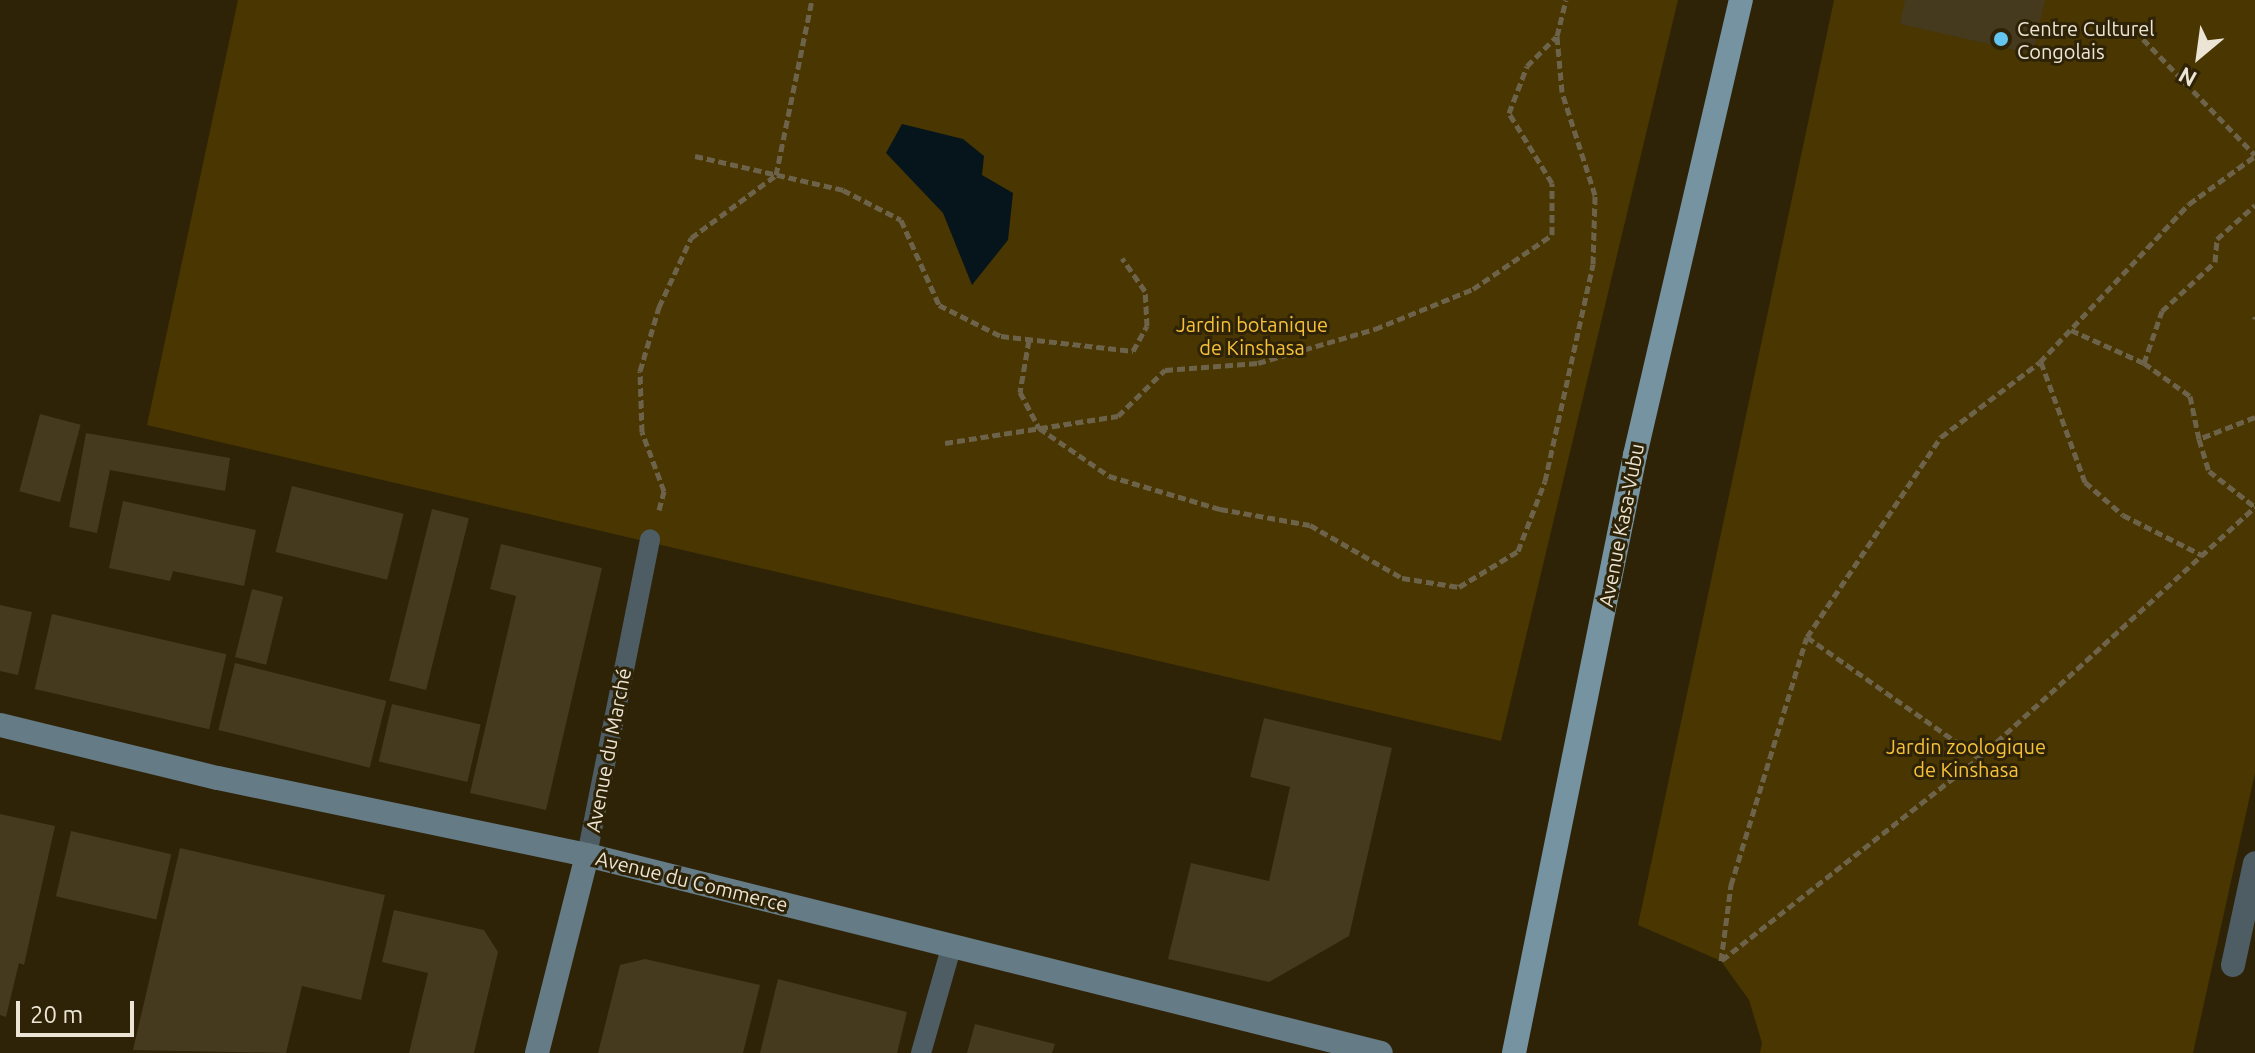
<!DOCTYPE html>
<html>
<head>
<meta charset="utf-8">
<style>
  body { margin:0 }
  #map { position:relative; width:2255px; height:1053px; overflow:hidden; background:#2e2307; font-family:Ubuntu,sans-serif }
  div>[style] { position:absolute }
  .green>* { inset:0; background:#493600 }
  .water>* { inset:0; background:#06151b }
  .building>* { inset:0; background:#45391e; transform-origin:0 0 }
  .path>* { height:5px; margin-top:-2.5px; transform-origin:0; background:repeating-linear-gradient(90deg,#6d634b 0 8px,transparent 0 12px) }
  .lane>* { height:20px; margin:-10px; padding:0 10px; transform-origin:10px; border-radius:10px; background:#4e5c63 }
  .street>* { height:24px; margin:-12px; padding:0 12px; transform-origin:12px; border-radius:12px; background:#4e5c63 }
  .secondary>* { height:24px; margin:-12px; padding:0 12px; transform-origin:12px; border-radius:12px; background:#657b86 }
  .primary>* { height:24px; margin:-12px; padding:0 12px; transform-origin:12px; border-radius:12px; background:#7693a1 }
  .dots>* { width:22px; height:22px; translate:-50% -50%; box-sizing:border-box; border:4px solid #2e2307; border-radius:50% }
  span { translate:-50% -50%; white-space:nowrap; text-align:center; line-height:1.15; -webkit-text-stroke:6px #2e2307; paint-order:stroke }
  .poi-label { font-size:20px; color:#ece5d5 }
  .left { translate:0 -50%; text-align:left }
  .park-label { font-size:20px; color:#f7c23a }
  .street-label { font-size:20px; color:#ece5d5 }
  .north { position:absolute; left:2159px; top:16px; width:80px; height:80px; -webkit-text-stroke:6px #2e2307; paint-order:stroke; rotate:209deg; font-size:22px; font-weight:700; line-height:32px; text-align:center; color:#ece5d5 }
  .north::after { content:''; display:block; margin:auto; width:28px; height:36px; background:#ece5d5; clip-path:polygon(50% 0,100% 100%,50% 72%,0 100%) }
  .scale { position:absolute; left:16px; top:1001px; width:118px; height:36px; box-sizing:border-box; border:4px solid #ece5d5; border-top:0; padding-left:10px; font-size:24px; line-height:28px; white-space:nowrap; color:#ece5d5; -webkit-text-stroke:6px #2e2307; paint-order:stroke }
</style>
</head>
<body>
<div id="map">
  <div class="green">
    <div style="clip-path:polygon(238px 0,1678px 0,1501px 741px,147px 425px)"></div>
    <div style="clip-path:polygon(1834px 0,2255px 0,2255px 773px,2193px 1053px,1760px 1053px,1762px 1043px,1749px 1000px,1721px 961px,1638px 925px)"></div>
  </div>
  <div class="water">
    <div style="clip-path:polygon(902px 124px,963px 139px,984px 156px,982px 175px,1013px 193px,1008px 240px,972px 285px,943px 213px,886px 153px)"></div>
  </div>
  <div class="building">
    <div style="clip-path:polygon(1905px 0,2045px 0,2033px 54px,1900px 24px)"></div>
    <div style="left:40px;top:414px;width:42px;height:80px;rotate:15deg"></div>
    <div style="clip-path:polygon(86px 433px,230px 458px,225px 491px,110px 470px,97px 533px,69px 527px)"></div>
    <div style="left:292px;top:486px;width:115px;height:68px;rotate:14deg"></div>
    <div style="clip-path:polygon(123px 501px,256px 530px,244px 586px,173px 571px,170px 581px,109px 568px)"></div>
    <div style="left:432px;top:509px;width:38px;height:177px;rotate:14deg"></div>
    <div style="clip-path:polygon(501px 544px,602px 568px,546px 810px,470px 793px,516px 596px,490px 589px)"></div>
    <div style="left:252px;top:589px;width:32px;height:70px;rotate:14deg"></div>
    <div style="clip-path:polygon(0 605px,32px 612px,18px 675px,0 671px)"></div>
    <div style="left:52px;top:614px;width:179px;height:77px;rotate:13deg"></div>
    <div style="left:235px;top:663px;width:156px;height:69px;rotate:14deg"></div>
    <div style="left:392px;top:704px;width:91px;height:59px;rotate:13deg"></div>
    <div style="clip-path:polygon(1264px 718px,1392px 748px,1349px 936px,1269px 982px,1168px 959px,1191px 863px,1269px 881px,1290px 787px,1250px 777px)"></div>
    <div style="clip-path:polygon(0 814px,55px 826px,24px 965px,19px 963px,6px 1017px,0 1015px)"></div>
    <div style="left:71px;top:831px;width:103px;height:67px;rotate:13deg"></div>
    <div style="clip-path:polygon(180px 848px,385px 895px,361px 1000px,302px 986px,286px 1053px,133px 1050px)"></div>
    <div style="clip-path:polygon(394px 910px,484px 930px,498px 952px,474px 1053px,409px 1053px,428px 973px,382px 962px)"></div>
    <div style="clip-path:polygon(645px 959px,760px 985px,743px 1053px,598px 1053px,620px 965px)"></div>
    <div style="clip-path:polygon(778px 979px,907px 1012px,897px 1053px,760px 1053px)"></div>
    <div style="clip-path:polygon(975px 1024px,1055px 1044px,1052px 1053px,967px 1053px)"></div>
  </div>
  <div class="path">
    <div style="left:2143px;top:39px;width:161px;rotate:46deg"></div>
    <div style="left:695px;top:156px;width:152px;rotate:12.9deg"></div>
    <div style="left:843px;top:190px;width:65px;rotate:27.3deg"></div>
    <div style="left:901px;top:220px;width:93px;rotate:65.9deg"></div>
    <div style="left:939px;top:305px;width:69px;rotate:26.6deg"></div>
    <div style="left:1001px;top:336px;width:133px;rotate:6.5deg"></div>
    <div style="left:1133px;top:351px;width:29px;rotate:-61deg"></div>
    <div style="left:1147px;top:326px;width:35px;rotate:-93deg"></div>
    <div style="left:1145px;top:291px;width:40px;rotate:-124.9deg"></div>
    <div style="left:2255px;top:316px;width:3px;rotate:90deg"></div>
    <div style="left:2071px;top:330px;width:80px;rotate:24.3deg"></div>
    <div style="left:2144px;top:363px;width:57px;rotate:35.7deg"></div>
    <div style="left:2190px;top:396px;width:44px;rotate:78.2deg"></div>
    <div style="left:1029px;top:340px;width:53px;rotate:99.8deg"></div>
    <div style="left:1020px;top:392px;width:41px;rotate:62.2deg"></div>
    <div style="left:1039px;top:428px;width:85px;rotate:34.4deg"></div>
    <div style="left:1109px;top:476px;width:116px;rotate:16.6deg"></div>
    <div style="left:1220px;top:509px;width:91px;rotate:10.1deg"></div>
    <div style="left:1310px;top:525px;width:106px;rotate:29.9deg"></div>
    <div style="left:1402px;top:578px;width:58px;rotate:9deg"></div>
    <div style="left:1459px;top:587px;width:69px;rotate:-31.4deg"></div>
    <div style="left:1518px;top:551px;width:75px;rotate:-68.9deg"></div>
    <div style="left:1545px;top:481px;width:222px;rotate:-77.5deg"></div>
    <div style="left:1593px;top:264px;width:69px;rotate:-88.3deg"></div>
    <div style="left:1595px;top:195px;width:108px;rotate:-107.8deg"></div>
    <div style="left:1562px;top:92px;width:56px;rotate:-95.1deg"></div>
    <div style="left:1557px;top:36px;width:37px;rotate:-76deg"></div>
    <div style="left:2041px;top:362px;width:128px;rotate:69.9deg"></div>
    <div style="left:2085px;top:482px;width:50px;rotate:41deg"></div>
    <div style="left:2123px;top:515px;width:89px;rotate:26.9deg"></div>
    <div style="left:2144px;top:363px;width:55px;rotate:-70.9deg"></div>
    <div style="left:2162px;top:311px;width:72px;rotate:-42.8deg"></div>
    <div style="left:2215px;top:262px;width:23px;rotate:-85deg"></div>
    <div style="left:2217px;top:239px;width:51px;rotate:-41.8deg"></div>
    <div style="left:2255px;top:417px;width:60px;rotate:158.6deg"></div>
    <div style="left:2199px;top:439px;width:34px;rotate:73deg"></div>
    <div style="left:2209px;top:471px;width:58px;rotate:38deg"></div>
    <div style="left:945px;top:443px;width:175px;rotate:-8.9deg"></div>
    <div style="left:1118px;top:416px;width:66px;rotate:-44.4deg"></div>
    <div style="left:1165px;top:370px;width:93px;rotate:-4.3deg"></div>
    <div style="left:1258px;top:363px;width:122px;rotate:-16.2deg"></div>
    <div style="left:1375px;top:329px;width:106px;rotate:-22.2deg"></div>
    <div style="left:1473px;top:289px;width:96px;rotate:-34.4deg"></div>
    <div style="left:1552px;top:235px;width:52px;rotate:-90deg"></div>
    <div style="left:1552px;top:183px;width:82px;rotate:-121.6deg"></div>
    <div style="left:1509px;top:113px;width:50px;rotate:-69deg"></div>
    <div style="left:1527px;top:66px;width:41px;rotate:-45deg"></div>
    <div style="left:659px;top:510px;width:20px;rotate:-75deg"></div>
    <div style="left:664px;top:491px;width:63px;rotate:-110.4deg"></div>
    <div style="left:642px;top:432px;width:61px;rotate:-91.9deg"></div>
    <div style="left:640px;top:371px;width:67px;rotate:-73.5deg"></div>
    <div style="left:659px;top:307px;width:76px;rotate:-65.1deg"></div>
    <div style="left:691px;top:238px;width:106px;rotate:-36.5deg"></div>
    <div style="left:776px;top:175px;width:179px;rotate:-78.4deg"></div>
    <div style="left:1807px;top:637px;width:210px;rotate:35.1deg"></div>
    <div style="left:1722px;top:960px;width:327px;rotate:-38.2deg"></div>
    <div style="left:1979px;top:758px;width:373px;rotate:-42.3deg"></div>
    <div style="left:1721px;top:961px;width:77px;rotate:-82.5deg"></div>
    <div style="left:1731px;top:885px;width:259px;rotate:-73deg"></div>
    <div style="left:1807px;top:637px;width:241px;rotate:-56.2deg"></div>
    <div style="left:1941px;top:437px;width:124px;rotate:-37.1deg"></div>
    <div style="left:2040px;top:362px;width:217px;rotate:-46.7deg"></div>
    <div style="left:2189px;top:204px;width:82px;rotate:-36deg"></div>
  </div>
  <div class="lane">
    <div style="left:587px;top:855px;width:322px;rotate:-78.7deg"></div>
    <div style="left:921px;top:1053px;width:112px;rotate:-74deg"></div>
  </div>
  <div class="street">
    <div style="left:2233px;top:965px;width:104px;rotate:-77.8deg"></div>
  </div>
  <div class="secondary">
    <div style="left:0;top:725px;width:224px;rotate:13.7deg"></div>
    <div style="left:218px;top:778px;width:377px;rotate:11.8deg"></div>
    <div style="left:587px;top:855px;width:818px;rotate:14deg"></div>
    <div style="left:537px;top:1053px;width:204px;rotate:-75.8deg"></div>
  </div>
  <div class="primary">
    <div style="left:1514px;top:1053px;width:610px;rotate:-78.56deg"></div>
    <div style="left:1635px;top:455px;width:467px;rotate:-76.9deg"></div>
  </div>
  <div class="dots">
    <div style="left:2001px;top:39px;background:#64c5ee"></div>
  </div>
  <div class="poi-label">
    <span class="left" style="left:2017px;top:40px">Centre Culturel<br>Congolais</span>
  </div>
  <div class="park-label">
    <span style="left:1252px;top:336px">Jardin botanique<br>de Kinshasa</span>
    <span style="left:1966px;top:758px">Jardin zoologique<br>de Kinshasa</span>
  </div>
  <div class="street-label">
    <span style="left:1621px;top:525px;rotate:-79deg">Avenue Kasa-Vubu</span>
    <span style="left:608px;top:750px;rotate:-79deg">Avenue du Marché</span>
    <span style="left:692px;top:881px;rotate:14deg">Avenue du Commerce</span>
  </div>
  <div class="north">N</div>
  <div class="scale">20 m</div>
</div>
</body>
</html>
